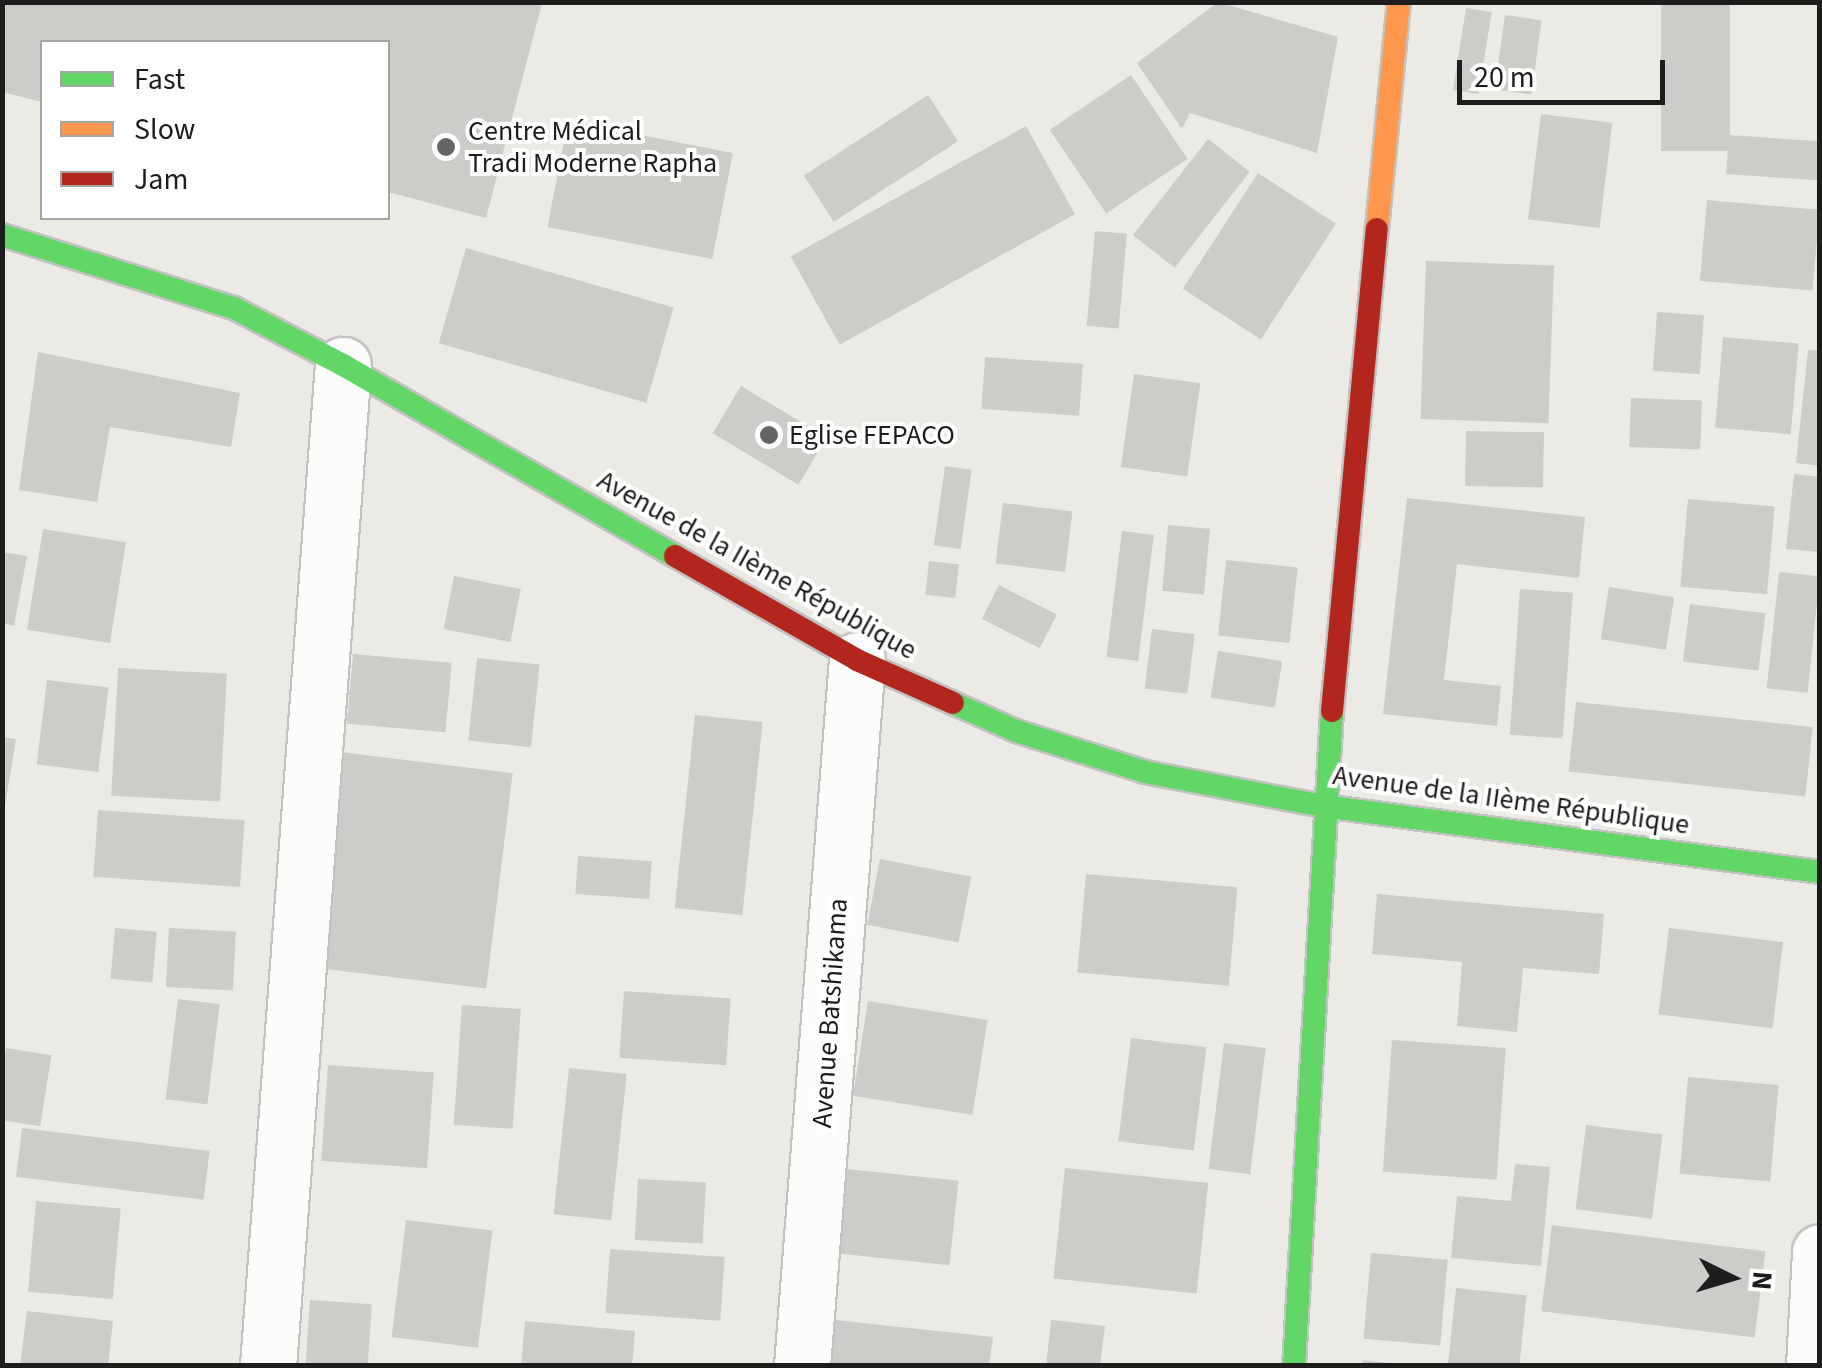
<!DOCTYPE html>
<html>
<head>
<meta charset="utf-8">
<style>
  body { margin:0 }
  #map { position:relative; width:1822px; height:1368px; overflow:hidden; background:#ebeae5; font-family:"Source Sans 3",sans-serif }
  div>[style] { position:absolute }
  .building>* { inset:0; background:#ceccc8; transform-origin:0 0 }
  .roads { filter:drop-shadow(2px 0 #c2c2c0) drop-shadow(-2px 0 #c2c2c0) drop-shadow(0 2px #c2c2c0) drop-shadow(0 -2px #c2c2c0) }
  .street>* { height:55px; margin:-27.5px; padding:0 27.5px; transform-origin:27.5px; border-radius:27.5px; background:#fcfcfb }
  .fast>* { height:22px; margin:-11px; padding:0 11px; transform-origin:11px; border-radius:11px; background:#63d668 }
  .slow>* { height:22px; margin:-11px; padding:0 11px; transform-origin:11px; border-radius:11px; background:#ff974d }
  .jam>* { height:22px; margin:-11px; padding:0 11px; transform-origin:11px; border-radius:11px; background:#b3261e }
  .dots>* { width:28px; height:28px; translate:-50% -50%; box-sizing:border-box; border:5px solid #fff; border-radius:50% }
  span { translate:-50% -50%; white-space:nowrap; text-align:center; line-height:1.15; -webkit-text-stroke:8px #fff; paint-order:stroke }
  .poi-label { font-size:28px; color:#1d1d1d }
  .left { translate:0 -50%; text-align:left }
  .street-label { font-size:28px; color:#1d1d1d }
  .frame { position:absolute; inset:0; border:5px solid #1d1d1d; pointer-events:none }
  .legend { position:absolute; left:40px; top:40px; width:350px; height:180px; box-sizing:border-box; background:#fff; border:2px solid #a5a5a5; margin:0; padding:12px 18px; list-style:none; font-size:30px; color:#1d1d1d }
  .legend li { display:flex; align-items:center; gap:20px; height:50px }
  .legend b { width:50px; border:2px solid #a5a5a5 }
  .north { position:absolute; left:1682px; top:1228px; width:100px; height:100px; -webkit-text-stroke:8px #fff; paint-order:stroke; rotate:95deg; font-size:28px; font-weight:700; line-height:40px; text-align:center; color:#1d1d1d }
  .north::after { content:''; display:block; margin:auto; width:35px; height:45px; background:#1d1d1d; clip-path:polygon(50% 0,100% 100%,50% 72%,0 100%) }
  .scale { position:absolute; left:1457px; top:60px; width:208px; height:45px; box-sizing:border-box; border:5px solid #1d1d1d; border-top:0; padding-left:12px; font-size:30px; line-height:35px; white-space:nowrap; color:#1d1d1d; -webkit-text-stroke:8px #fff; paint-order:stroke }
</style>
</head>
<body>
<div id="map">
  <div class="building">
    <div style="clip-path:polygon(1218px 2px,1338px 37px,1317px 153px,1190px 113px,1182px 129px,1137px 63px)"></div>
    <div style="left:1661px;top:2px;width:69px;height:149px"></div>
    <div style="clip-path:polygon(2px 3px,542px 3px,486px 218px,388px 192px,388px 42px,42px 42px,42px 102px,2px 92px)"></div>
    <div style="left:1466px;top:8px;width:26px;height:83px;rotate:9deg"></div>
    <div style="left:1505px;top:15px;width:37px;height:75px;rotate:8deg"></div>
    <div style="left:1131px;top:75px;width:101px;height:98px;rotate:56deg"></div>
    <div style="left:928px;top:95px;width:55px;height:148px;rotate:57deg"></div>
    <div style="left:1541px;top:114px;width:72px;height:106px;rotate:7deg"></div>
    <div style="left:568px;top:121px;width:168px;height:108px;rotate:11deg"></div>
    <div style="left:1026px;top:126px;width:101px;height:269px;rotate:61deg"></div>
    <div style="left:1729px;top:135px;width:91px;height:39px;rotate:4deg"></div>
    <div style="left:1208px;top:139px;width:53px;height:122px;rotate:38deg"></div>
    <div style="left:1258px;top:173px;width:93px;height:138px;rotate:33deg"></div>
    <div style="left:1707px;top:200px;width:113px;height:81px;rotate:5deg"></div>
    <div style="left:1095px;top:231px;width:32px;height:95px;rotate:5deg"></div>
    <div style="left:466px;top:248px;width:216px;height:99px;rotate:16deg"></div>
    <div style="left:1426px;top:261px;width:128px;height:158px;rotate:2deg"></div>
    <div style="left:1657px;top:312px;width:47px;height:59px;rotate:4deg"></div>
    <div style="left:1723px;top:337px;width:76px;height:91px;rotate:5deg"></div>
    <div style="clip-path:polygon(1808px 350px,1820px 351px,1820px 466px,1796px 463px)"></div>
    <div style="clip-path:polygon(38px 352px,240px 393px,231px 447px,110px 427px,97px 502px,19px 490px)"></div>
    <div style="left:985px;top:357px;width:98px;height:52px;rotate:4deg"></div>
    <div style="left:1134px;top:374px;width:67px;height:94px;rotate:8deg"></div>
    <div style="left:741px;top:386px;width:100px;height:55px;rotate:31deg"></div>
    <div style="left:1631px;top:398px;width:71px;height:49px;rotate:2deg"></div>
    <div style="left:1466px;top:431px;width:78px;height:55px;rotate:1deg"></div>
    <div style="left:945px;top:466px;width:27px;height:80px;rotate:8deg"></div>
    <div style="clip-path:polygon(1794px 474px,1820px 477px,1819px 552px,1786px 549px)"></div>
    <div style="clip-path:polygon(1407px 498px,1585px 517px,1579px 578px,1457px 564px,1444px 680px,1501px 686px,1497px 726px,1383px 714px)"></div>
    <div style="left:1688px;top:499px;width:87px;height:88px;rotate:5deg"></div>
    <div style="left:1003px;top:503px;width:70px;height:61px;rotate:7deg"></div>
    <div style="left:1168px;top:525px;width:42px;height:66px;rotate:5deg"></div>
    <div style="left:43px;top:529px;width:84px;height:102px;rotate:9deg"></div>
    <div style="left:1122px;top:531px;width:32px;height:127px;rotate:7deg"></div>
    <div style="clip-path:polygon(2px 552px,27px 556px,14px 626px,2px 623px)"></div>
    <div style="left:1226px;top:560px;width:72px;height:76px;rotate:6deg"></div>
    <div style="left:929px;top:561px;width:30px;height:34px;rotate:6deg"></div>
    <div style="left:1779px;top:572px;width:41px;height:117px;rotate:6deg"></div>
    <div style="left:454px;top:576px;width:68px;height:54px;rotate:11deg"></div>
    <div style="left:999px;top:585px;width:65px;height:38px;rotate:27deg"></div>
    <div style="left:1609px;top:587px;width:66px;height:53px;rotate:9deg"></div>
    <div style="left:1520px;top:589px;width:53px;height:146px;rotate:4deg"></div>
    <div style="left:1690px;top:604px;width:76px;height:58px;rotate:7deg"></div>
    <div style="left:1152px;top:629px;width:43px;height:60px;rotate:7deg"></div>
    <div style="left:1218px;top:651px;width:65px;height:47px;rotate:9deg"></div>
    <div style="left:353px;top:654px;width:99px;height:70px;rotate:5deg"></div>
    <div style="left:477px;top:658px;width:63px;height:83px;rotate:6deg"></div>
    <div style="left:118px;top:668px;width:109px;height:128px;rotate:3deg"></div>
    <div style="left:47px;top:680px;width:62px;height:85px;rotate:7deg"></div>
    <div style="left:1576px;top:702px;width:238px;height:70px;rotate:6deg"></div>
    <div style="left:695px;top:715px;width:68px;height:194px;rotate:6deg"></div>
    <div style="clip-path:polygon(2px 737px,16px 739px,5px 806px,2px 806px)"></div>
    <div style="left:340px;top:752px;width:174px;height:217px;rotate:7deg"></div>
    <div style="left:98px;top:810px;width:147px;height:67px;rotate:4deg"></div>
    <div style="left:578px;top:856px;width:74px;height:38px;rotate:4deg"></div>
    <div style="left:880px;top:859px;width:93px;height:67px;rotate:11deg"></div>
    <div style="left:1086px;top:874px;width:152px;height:99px;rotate:5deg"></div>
    <div style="clip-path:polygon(1377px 894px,1604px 914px,1599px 974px,1523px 968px,1517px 1032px,1457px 1026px,1462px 962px,1372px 954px)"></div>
    <div style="left:115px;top:928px;width:42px;height:51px;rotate:5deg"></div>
    <div style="left:169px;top:928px;width:67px;height:59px;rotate:3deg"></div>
    <div style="left:1669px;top:928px;width:115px;height:87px;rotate:7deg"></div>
    <div style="left:624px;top:991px;width:107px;height:67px;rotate:4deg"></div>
    <div style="left:178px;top:999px;width:42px;height:101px;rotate:7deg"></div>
    <div style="left:868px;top:1001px;width:121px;height:96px;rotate:9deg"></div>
    <div style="left:462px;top:1005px;width:59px;height:120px;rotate:4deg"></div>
    <div style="left:1131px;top:1038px;width:76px;height:104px;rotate:7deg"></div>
    <div style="left:1392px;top:1040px;width:114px;height:132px;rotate:4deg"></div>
    <div style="left:1224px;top:1043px;width:42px;height:127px;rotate:7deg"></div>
    <div style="left:6px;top:1048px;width:46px;height:72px;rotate:9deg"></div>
    <div style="left:328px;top:1065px;width:106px;height:96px;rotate:4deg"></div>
    <div style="left:569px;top:1068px;width:58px;height:147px;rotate:6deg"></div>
    <div style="left:1688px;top:1077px;width:91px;height:97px;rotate:5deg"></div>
    <div style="left:1586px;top:1125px;width:77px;height:85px;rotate:7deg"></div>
    <div style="left:22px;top:1128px;width:189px;height:49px;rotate:7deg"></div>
    <div style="clip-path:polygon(1515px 1164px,1550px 1167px,1541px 1266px,1451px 1258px,1457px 1196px,1511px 1201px)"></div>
    <div style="left:1065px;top:1168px;width:144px;height:111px;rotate:6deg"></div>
    <div style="left:847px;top:1169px;width:112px;height:85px;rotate:6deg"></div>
    <div style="left:638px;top:1179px;width:68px;height:61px;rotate:3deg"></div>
    <div style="left:36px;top:1201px;width:85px;height:91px;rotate:5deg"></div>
    <div style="left:406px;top:1220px;width:87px;height:118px;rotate:7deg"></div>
    <div style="left:1552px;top:1225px;width:215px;height:87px;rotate:7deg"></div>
    <div style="left:610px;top:1249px;width:115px;height:64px;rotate:4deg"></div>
    <div style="left:1371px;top:1253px;width:77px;height:86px;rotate:5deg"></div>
    <div style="left:1456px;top:1288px;width:71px;height:79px;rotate:6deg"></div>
    <div style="left:310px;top:1300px;width:62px;height:66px;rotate:4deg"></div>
    <div style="clip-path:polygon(27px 1311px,113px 1321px,108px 1366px,20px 1366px)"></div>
    <div style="clip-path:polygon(835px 1320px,993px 1337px,989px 1366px,830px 1366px)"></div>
    <div style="clip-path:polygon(1051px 1320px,1105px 1326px,1100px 1366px,1046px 1366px)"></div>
    <div style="clip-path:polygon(525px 1321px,635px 1331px,632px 1366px,521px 1366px)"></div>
    <div style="clip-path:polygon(1363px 1360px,1388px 1363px,1387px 1366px,1362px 1366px)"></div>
  </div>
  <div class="roads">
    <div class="street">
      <div style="left:268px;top:1366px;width:1004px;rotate:-85.72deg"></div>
      <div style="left:802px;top:1366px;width:708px;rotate:-85.55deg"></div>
      <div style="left:1814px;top:1366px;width:114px;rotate:-87deg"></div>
    </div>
    <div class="fast">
      <div style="left:2px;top:235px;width:245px;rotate:17.5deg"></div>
      <div style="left:236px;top:309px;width:121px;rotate:27.6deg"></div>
      <div style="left:343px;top:365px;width:383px;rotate:29.9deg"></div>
      <div style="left:953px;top:703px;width:69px;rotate:24deg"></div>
      <div style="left:1016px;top:731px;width:135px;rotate:17.6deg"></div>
      <div style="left:1145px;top:772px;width:181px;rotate:10.8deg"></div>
      <div style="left:1323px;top:806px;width:501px;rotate:7.56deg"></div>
      <div style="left:1294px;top:1366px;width:656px;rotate:-86.68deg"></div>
    </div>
    <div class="slow">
      <div style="left:1377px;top:229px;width:228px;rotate:-84.5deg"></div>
    </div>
    <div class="jam">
      <div style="left:675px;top:556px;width:210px;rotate:29.7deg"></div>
      <div style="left:857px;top:660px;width:105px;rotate:24.1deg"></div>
      <div style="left:1332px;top:711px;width:484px;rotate:-84.7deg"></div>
    </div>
  </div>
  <div class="dots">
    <div style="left:446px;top:147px;background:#656563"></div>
    <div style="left:769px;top:435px;background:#656563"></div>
  </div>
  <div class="poi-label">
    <span class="left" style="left:468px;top:147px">Centre Médical<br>Tradi Moderne Rapha</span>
    <span class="left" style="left:789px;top:435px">Eglise FEPACO</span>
  </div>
  <div class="street-label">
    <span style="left:757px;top:565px;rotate:29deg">Avenue de la IIème République</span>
    <span style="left:1511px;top:800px;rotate:8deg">Avenue de la IIème République</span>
    <span style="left:830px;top:1013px;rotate:-86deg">Avenue Batshikama</span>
  </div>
  <div class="frame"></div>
  <ul class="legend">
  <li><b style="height:12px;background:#63d668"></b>Fast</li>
  <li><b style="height:12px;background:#ff974d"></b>Slow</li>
  <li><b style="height:12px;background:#b3261e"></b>Jam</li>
  </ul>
  <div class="north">N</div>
  <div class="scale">20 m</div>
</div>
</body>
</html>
